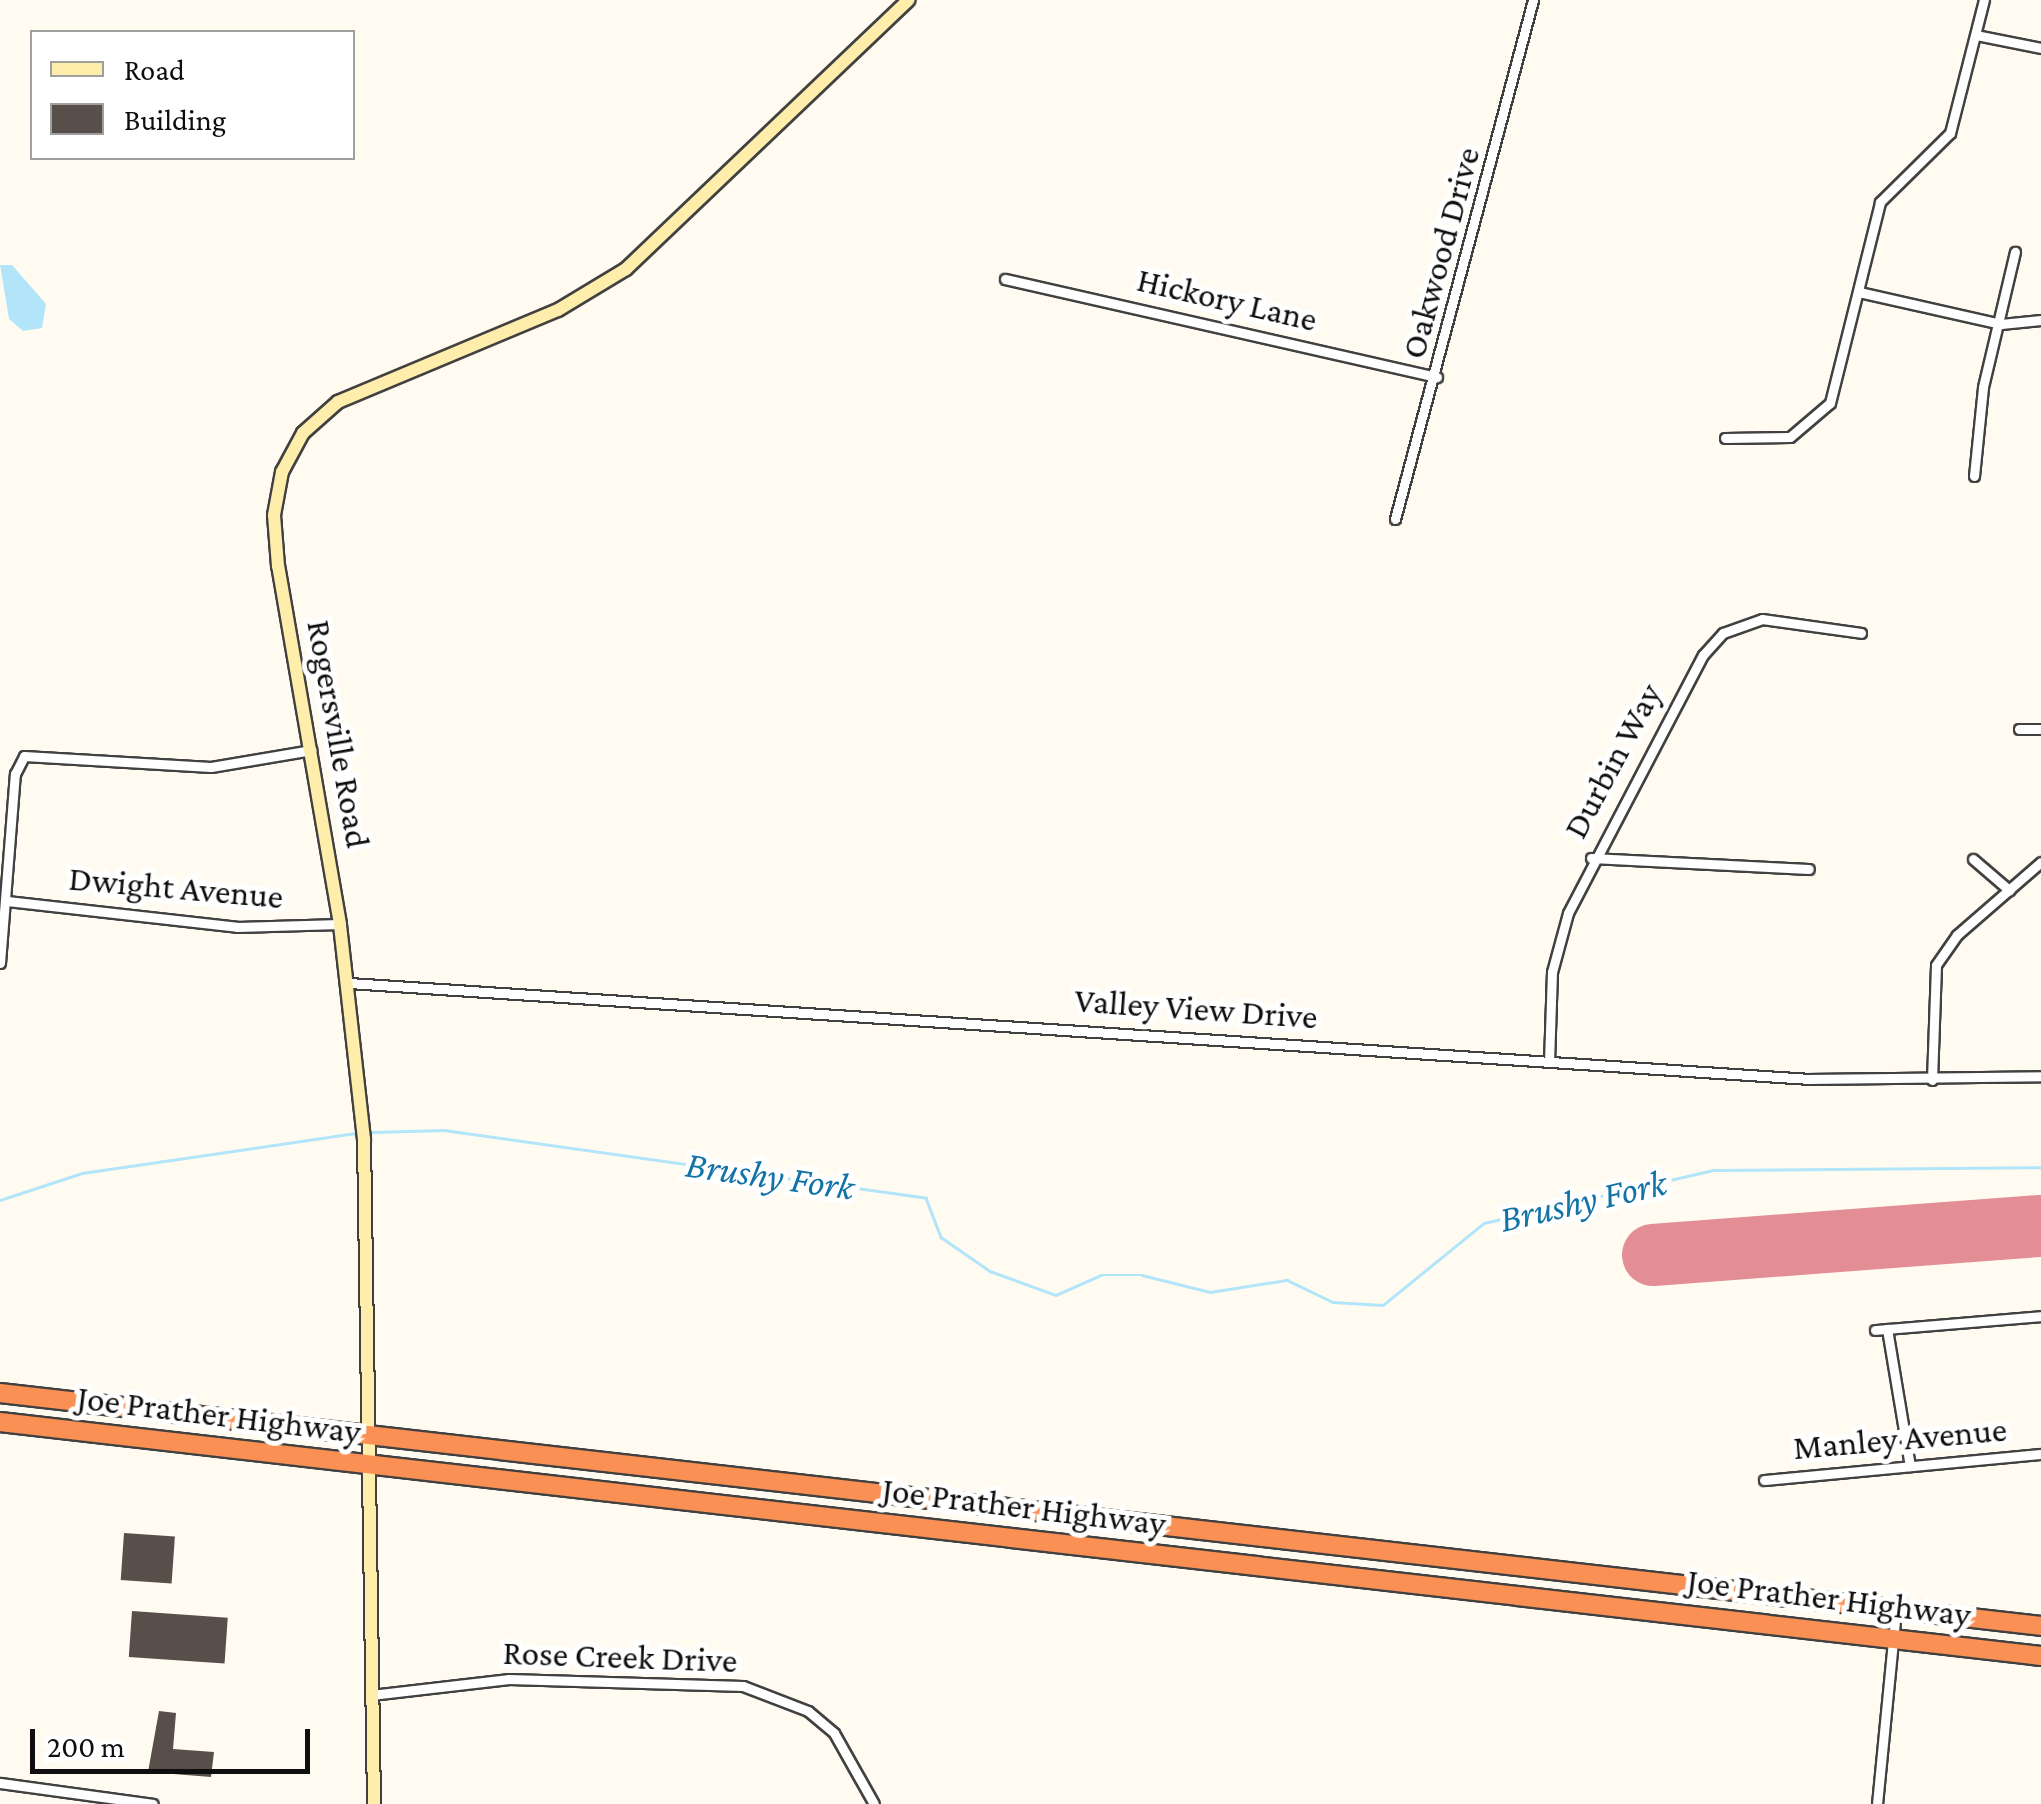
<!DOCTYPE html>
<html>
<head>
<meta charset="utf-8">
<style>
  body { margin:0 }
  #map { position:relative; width:2041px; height:1804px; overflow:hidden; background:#fffbf0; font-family:"Crimson Pro",serif }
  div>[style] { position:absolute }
  .water>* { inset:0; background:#b2e5f9 }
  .stream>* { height:2.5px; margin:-1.25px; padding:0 1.25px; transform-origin:1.25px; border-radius:1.25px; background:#b2e5f9 }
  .runway>* { height:62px; margin:-31px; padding:0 31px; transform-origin:31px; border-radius:31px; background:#e28e94 }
  .building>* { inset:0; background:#584e4a; transform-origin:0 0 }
  .roads { filter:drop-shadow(2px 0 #414141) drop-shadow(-2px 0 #414141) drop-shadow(0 2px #414141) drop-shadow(0 -2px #414141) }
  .street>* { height:9px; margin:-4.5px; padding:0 4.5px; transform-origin:4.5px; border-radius:4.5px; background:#fff }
  .secondary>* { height:12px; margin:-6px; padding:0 6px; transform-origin:6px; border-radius:6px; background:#ffeeab }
  .highway>* { height:18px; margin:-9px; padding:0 9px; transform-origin:9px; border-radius:9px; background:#fa9053 }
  span { translate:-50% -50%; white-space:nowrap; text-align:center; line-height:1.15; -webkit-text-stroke:10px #fff; paint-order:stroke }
  .street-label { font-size:35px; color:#0e0e0e }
  .water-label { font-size:38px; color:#1273a6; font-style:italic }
  .legend { position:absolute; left:30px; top:30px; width:325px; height:130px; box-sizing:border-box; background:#fff; border:2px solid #9f9f9f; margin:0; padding:12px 18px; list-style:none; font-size:30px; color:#0e0e0e }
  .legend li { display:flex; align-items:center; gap:20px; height:50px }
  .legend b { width:50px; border:2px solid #9f9f9f }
  .scale { position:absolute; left:30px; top:1729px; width:280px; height:45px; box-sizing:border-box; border:5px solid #0e0e0e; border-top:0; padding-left:12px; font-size:30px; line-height:35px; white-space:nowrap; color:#0e0e0e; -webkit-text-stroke:8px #fff; paint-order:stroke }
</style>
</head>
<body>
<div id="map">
  <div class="water">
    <div style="clip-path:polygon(0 265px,12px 265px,46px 304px,42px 328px,23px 331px,9px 319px)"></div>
  </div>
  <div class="stream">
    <div style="left:372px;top:1132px;width:72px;rotate:-1.6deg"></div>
    <div style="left:444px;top:1130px;width:487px;rotate:8deg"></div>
    <div style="left:926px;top:1198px;width:42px;rotate:69deg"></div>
    <div style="left:941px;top:1237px;width:60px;rotate:34.8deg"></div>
    <div style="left:990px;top:1271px;width:70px;rotate:20deg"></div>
    <div style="left:1056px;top:1295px;width:49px;rotate:-24deg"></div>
    <div style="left:1101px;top:1275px;width:41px"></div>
    <div style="left:1142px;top:1275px;width:70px;rotate:14deg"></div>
    <div style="left:1210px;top:1292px;width:78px;rotate:-8.9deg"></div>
    <div style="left:1287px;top:1280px;width:51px;rotate:25.6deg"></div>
    <div style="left:1333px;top:1302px;width:50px;rotate:3.4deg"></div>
    <div style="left:1383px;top:1305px;width:130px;rotate:-39.1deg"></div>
    <div style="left:1484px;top:1223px;width:236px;rotate:-13deg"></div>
    <div style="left:1714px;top:1170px;width:327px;rotate:-0.5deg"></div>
    <div style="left:0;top:1200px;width:86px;rotate:-18.2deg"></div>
    <div style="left:82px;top:1173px;width:276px;rotate:-8.3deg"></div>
  </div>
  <div class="runway">
    <div style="left:1653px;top:1255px;width:389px;rotate:-4.3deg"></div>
  </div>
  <div class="building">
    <div style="left:124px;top:1533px;width:51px;height:47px;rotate:4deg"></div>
    <div style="left:132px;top:1611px;width:96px;height:46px;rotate:4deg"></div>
    <div style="clip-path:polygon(159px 1711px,176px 1713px,173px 1749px,214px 1752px,211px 1777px,148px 1772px)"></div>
  </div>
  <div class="roads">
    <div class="street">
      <div style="left:1976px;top:35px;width:66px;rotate:11.3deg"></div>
      <div style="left:1005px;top:279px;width:443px;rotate:12.8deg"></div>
      <div style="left:1859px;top:292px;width:146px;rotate:12.7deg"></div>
      <div style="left:2001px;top:324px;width:40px;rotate:-5.7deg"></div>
      <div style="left:1725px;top:438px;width:65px;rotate:-0.9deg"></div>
      <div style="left:1790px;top:437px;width:52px;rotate:-40.4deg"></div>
      <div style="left:1830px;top:403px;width:207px;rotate:-76deg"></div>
      <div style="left:1880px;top:202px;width:98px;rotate:-44.6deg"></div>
      <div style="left:1950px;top:133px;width:137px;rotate:-75.7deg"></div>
      <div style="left:1974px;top:476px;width:89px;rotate:-84.2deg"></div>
      <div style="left:1983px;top:387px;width:139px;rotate:-76.7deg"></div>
      <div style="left:1395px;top:519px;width:537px;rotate:-75.11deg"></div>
      <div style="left:2019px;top:729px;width:22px"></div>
      <div style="left:1591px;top:858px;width:218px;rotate:2.9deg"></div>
      <div style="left:1973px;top:859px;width:48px;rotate:40.7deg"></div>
      <div style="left:7px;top:901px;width:231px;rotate:6.4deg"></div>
      <div style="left:237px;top:927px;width:103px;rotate:-1.7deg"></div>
      <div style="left:0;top:963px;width:190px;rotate:-85.5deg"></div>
      <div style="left:15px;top:774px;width:20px;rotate:-63deg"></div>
      <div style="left:24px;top:756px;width:187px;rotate:3.4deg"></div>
      <div style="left:211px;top:767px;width:102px;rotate:-9.6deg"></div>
      <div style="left:349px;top:983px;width:1465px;rotate:3.76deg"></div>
      <div style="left:1811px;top:1079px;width:230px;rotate:-0.7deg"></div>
      <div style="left:1549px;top:1062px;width:90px;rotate:-88.1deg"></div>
      <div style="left:1552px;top:972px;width:61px;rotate:-74.8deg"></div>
      <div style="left:1568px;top:913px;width:291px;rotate:-62.4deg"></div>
      <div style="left:1703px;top:655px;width:30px;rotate:-48deg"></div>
      <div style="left:1723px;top:633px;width:41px;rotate:-19.7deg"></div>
      <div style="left:1762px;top:619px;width:100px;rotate:8deg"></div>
      <div style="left:1932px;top:1080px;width:115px;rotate:-88deg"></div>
      <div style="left:1936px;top:965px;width:37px;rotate:-55deg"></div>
      <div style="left:1957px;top:935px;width:111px;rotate:-41deg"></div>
      <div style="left:1887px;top:1329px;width:139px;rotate:80.5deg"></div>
      <div style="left:1875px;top:1330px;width:167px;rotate:-4.8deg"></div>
      <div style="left:1764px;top:1480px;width:278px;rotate:-5.4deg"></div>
      <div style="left:371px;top:1695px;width:139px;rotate:-6.6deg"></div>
      <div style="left:509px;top:1679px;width:234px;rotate:1.7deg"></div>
      <div style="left:743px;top:1686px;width:70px;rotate:21deg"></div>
      <div style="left:808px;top:1711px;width:34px;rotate:40deg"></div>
      <div style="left:834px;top:1733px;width:81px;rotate:60.6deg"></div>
      <div style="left:0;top:1783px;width:154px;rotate:7.8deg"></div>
      <div style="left:1877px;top:1804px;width:195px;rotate:-84.4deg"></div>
    </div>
    <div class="secondary">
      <div style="left:374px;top:1804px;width:665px;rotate:-90.86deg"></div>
      <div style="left:364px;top:1139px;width:216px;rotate:-96.4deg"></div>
      <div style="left:340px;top:924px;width:363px;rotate:-99.8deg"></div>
      <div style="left:278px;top:566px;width:51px;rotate:-94.5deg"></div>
      <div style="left:274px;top:515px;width:44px;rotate:-79.5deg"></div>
      <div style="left:282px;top:472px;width:44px;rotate:-61.7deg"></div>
      <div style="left:303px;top:433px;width:47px;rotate:-41.5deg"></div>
      <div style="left:338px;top:402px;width:238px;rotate:-22.7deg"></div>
      <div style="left:558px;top:310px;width:79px;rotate:-31.1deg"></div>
      <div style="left:626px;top:269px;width:390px;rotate:-43.6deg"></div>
    </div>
    <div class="highway">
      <div style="left:0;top:1393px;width:2054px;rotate:6.51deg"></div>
      <div style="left:0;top:1422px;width:2054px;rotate:6.54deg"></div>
    </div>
  </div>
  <div class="street-label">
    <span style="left:1441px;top:253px;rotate:-75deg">Oakwood Drive</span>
    <span style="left:1227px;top:300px;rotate:13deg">Hickory Lane</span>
    <span style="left:338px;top:734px;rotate:80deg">Rogersville Road</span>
    <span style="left:1613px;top:761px;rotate:-62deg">Durbin Way</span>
    <span style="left:176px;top:888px;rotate:5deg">Dwight Avenue</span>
    <span style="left:1196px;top:1009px;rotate:4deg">Valley View Drive</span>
    <span style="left:219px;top:1415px;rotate:7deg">Joe Prather Highway</span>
    <span style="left:1900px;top:1439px;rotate:-5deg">Manley Avenue</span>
    <span style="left:1024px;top:1507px;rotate:7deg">Joe Prather Highway</span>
    <span style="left:1829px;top:1598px;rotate:7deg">Joe Prather Highway</span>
    <span style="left:620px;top:1657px;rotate:2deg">Rose Creek Drive</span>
  </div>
  <div class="water-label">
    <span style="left:770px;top:1176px;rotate:8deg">Brushy Fork</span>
    <span style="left:1583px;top:1201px;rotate:-13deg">Brushy Fork</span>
  </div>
  <ul class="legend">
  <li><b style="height:12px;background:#ffeeab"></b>Road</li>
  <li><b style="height:28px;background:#584e4a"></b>Building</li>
  </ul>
  <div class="scale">200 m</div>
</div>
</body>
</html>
